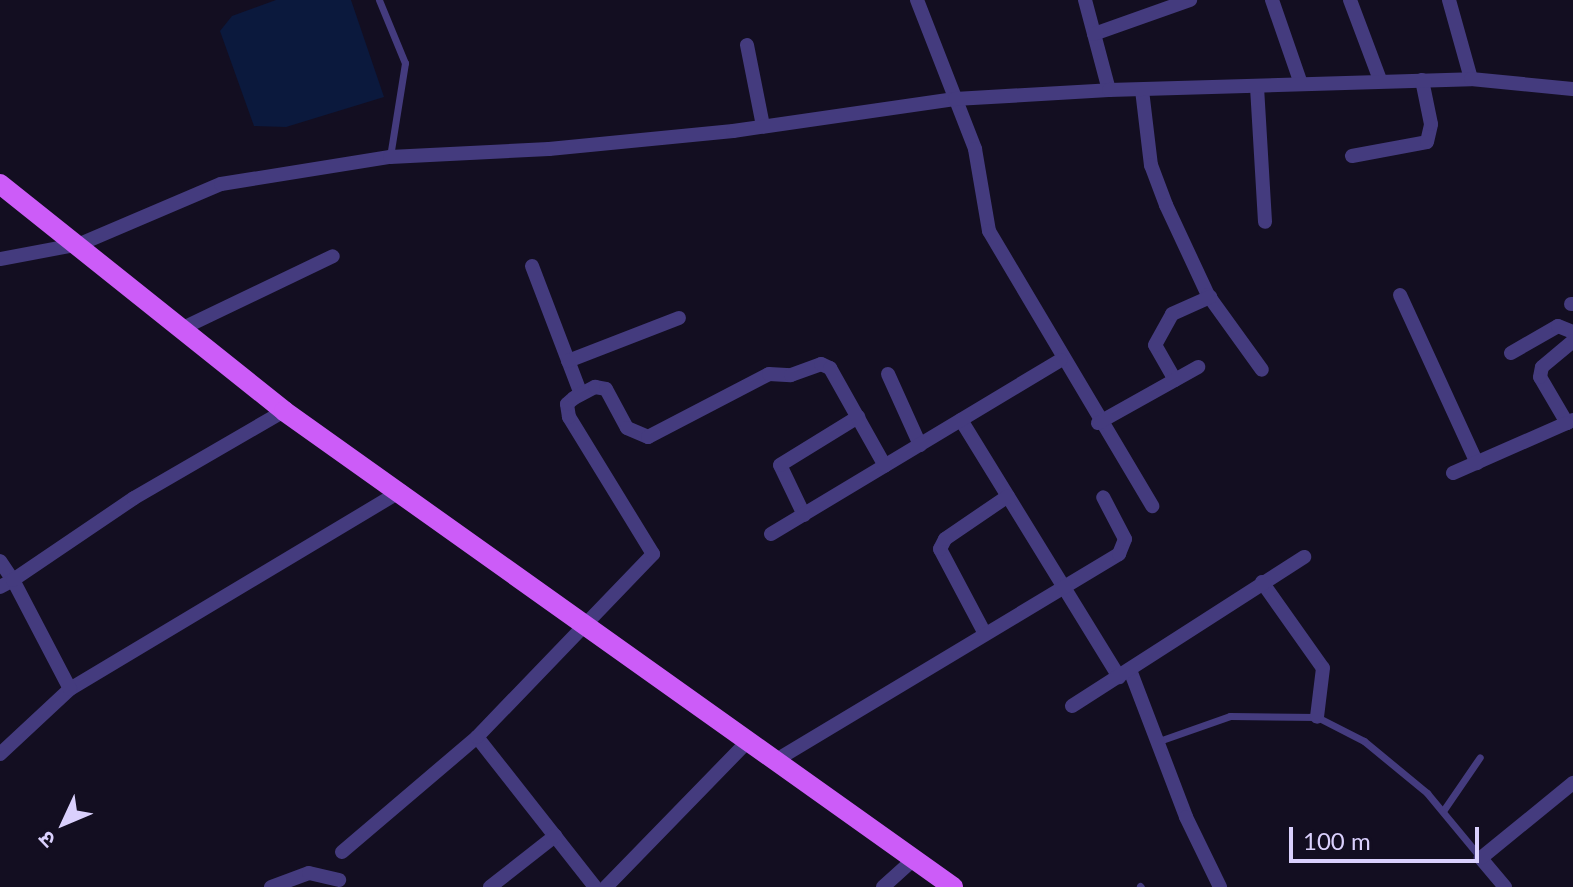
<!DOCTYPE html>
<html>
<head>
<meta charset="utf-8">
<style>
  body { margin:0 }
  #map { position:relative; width:1573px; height:887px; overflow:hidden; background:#130e21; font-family:Lato,"Noto Sans Devanagari",sans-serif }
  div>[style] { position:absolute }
  .water>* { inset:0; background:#0b193d }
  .service>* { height:7px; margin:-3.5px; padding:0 3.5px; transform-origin:3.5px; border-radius:3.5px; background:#443b7e }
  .minor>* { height:14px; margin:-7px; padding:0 7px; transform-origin:7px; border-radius:7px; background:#443b7e }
  .primary>* { height:20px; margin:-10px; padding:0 10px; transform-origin:10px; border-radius:10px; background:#cc5cf8 }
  span { translate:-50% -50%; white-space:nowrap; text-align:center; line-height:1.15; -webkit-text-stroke:8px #130e21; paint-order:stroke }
  .north { position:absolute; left:24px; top:783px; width:80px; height:80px; -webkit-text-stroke:6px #130e21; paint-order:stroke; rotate:226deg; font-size:22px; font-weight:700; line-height:32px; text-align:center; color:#dad0fd }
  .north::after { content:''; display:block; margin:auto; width:28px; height:36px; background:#dad0fd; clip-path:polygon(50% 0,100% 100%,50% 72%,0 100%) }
  .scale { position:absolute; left:1289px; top:827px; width:190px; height:36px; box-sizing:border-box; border:4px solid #dad0fd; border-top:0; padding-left:10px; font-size:24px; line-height:28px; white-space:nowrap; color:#dad0fd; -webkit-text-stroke:6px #130e21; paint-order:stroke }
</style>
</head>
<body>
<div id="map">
  <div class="water">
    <div style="clip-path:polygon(276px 0,351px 0,384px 97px,286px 127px,254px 126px,220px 31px,232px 16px)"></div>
  </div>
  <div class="service">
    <div style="left:379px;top:0;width:68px;rotate:67.6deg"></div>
    <div style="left:405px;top:63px;width:95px;rotate:99.1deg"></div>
    <div style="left:1159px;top:741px;width:75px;rotate:-19.4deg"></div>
    <div style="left:1230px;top:716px;width:87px;rotate:0.7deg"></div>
    <div style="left:1317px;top:717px;width:53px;rotate:27.1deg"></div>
    <div style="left:1364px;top:741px;width:82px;rotate:39.5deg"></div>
    <div style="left:1427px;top:793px;width:85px;rotate:50.3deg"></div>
    <div style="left:1443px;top:811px;width:65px;rotate:-55.6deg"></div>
    <div style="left:1140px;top:886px;width:1px;rotate:45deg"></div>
  </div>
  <div class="minor">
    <div style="left:917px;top:0;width:160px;rotate:68.7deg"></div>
    <div style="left:975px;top:149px;width:83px;rotate:80.3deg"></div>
    <div style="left:989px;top:231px;width:320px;rotate:59.3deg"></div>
    <div style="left:1085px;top:0;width:93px;rotate:75.1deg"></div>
    <div style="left:1272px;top:0;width:86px;rotate:70.9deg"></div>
    <div style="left:1350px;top:0;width:85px;rotate:69.4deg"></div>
    <div style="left:1449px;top:0;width:82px;rotate:74.4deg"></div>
    <div style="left:1094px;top:34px;width:102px;rotate:-19.5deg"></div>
    <div style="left:747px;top:45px;width:83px;rotate:78.8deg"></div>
    <div style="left:1257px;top:87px;width:135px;rotate:86.6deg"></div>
    <div style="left:1142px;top:90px;width:76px;rotate:83.2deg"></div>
    <div style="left:1151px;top:165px;width:43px;rotate:69.4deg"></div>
    <div style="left:1166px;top:205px;width:99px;rotate:65deg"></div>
    <div style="left:1208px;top:295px;width:92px;rotate:54.2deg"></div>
    <div style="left:1352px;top:156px;width:76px;rotate:-10.6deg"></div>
    <div style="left:1427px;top:142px;width:18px;rotate:-77deg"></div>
    <div style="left:1431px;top:124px;width:45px;rotate:-101.6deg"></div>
    <div style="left:0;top:259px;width:81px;rotate:-10.6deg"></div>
    <div style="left:80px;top:244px;width:153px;rotate:-23.1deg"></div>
    <div style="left:221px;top:184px;width:171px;rotate:-9.1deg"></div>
    <div style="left:390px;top:157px;width:159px;rotate:-2.9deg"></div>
    <div style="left:549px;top:149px;width:185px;rotate:-5.6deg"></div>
    <div style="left:733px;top:131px;width:224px;rotate:-8.2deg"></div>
    <div style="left:955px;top:99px;width:154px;rotate:-3.3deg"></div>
    <div style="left:1109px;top:90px;width:362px;rotate:-1.7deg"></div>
    <div style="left:1471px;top:79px;width:102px;rotate:5.6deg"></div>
    <div style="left:532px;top:266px;width:137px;rotate:69.1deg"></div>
    <div style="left:1400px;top:295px;width:185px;rotate:65.4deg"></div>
    <div style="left:1571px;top:304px;width:2px"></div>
    <div style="left:183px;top:328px;width:166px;rotate:-25.6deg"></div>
    <div style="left:1511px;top:353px;width:54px;rotate:-29.9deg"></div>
    <div style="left:1558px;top:326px;width:16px;rotate:22deg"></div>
    <div style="left:568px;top:361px;width:119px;rotate:-21.2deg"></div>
    <div style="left:888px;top:374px;width:78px;rotate:65.7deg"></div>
    <div style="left:1175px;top:380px;width:40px;rotate:-119.7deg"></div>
    <div style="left:1155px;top:345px;width:35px;rotate:-61deg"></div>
    <div style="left:1172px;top:314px;width:42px;rotate:-24.1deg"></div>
    <div style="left:961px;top:420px;width:302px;rotate:58.4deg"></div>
    <div style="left:1573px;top:420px;width:7px;rotate:153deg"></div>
    <div style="left:1567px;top:423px;width:53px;rotate:-120.4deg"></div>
    <div style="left:1540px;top:377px;width:10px;rotate:-79deg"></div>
    <div style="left:1542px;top:367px;width:40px;rotate:-40deg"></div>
    <div style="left:1098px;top:423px;width:115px;rotate:-29.2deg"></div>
    <div style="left:1453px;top:473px;width:124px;rotate:-23.7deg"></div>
    <div style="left:804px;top:515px;width:55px;rotate:-115.6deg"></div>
    <div style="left:780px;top:465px;width:92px;rotate:-31.6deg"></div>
    <div style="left:771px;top:534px;width:338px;rotate:-31deg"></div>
    <div style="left:0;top:561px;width:23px;rotate:56deg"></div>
    <div style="left:13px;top:580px;width:15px;rotate:152deg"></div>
    <div style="left:1262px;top:582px;width:105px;rotate:54.7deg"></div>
    <div style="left:1323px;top:668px;width:49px;rotate:97deg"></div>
    <div style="left:984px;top:632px;width:94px;rotate:-117.9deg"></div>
    <div style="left:940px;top:549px;width:11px;rotate:-63deg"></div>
    <div style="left:945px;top:539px;width:76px;rotate:-34.3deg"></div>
    <div style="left:1130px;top:670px;width:157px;rotate:69.1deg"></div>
    <div style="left:1186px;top:817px;width:78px;rotate:64.1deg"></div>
    <div style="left:70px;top:689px;width:386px;rotate:-30.9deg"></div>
    <div style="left:1072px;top:706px;width:276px;rotate:-32.7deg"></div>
    <div style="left:477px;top:737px;width:191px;rotate:51.8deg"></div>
    <div style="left:0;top:754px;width:96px;rotate:-42.9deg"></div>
    <div style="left:70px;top:689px;width:123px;rotate:-117.6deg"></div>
    <div style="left:13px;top:580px;width:146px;rotate:-34.1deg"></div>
    <div style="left:134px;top:498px;width:173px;rotate:-30.1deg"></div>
    <div style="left:778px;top:759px;width:398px;rotate:-31deg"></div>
    <div style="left:1119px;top:554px;width:16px;rotate:-68deg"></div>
    <div style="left:1125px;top:539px;width:47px;rotate:-117.6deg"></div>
    <div style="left:342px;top:852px;width:177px;rotate:-40.4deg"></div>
    <div style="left:477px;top:737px;width:254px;rotate:-46.1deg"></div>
    <div style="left:653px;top:554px;width:161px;rotate:-121.5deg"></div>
    <div style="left:569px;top:417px;width:13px;rotate:-99deg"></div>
    <div style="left:567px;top:404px;width:9px;rotate:-41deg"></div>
    <div style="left:574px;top:398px;width:24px;rotate:-28deg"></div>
    <div style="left:595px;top:387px;width:11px;rotate:10deg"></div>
    <div style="left:606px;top:389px;width:44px;rotate:61.7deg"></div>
    <div style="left:627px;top:428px;width:23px;rotate:23deg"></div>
    <div style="left:648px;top:437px;width:136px;rotate:-27.5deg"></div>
    <div style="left:769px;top:374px;width:22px;rotate:3deg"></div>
    <div style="left:791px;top:375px;width:32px;rotate:-20deg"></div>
    <div style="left:821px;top:364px;width:10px;rotate:24deg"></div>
    <div style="left:830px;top:368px;width:112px;rotate:60.7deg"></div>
    <div style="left:271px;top:887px;width:40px;rotate:-20.2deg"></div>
    <div style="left:309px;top:873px;width:31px;rotate:13deg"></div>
    <div style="left:490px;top:887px;width:83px;rotate:-38.1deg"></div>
    <div style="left:606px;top:887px;width:206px;rotate:-45.8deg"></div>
    <div style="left:883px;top:887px;width:42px;rotate:-42.1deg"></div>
    <div style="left:1505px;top:887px;width:38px;rotate:-130deg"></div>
    <div style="left:1481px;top:858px;width:119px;rotate:-39.2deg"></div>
  </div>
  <div class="primary">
    <div style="left:0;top:184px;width:364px;rotate:38.6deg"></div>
    <div style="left:284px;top:411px;width:821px;rotate:35.43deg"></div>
  </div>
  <div class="north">उ</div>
  <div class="scale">100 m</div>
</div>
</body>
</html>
